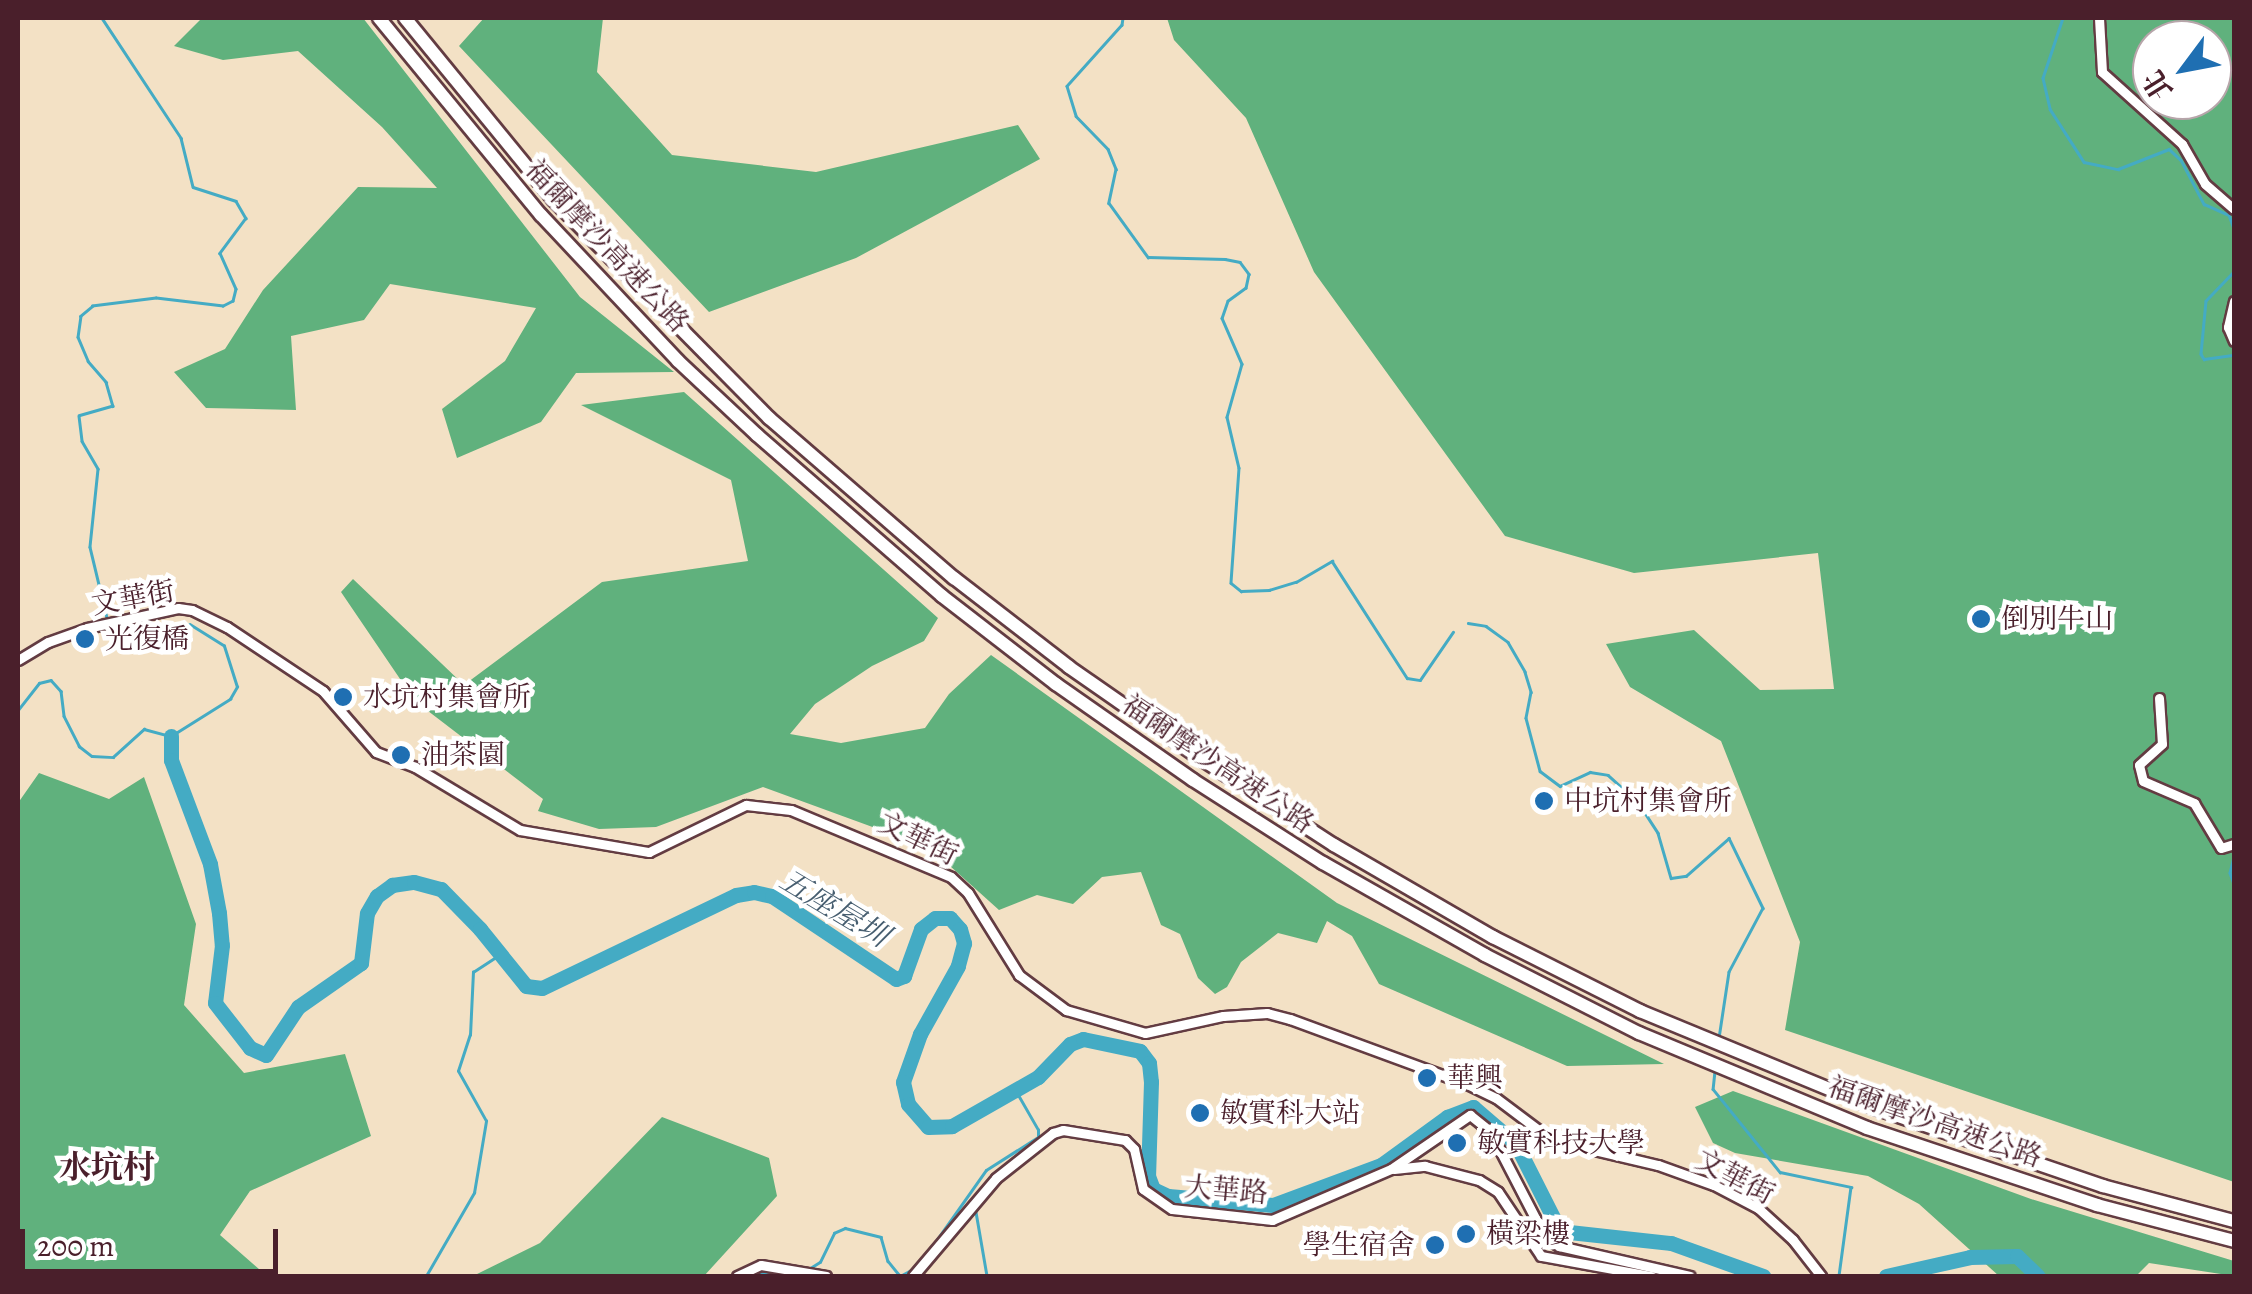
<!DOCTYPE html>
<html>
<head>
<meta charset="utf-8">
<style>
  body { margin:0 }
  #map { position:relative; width:2252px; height:1294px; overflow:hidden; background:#f3e1c5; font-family:Alegreya,"Noto Serif TC",serif }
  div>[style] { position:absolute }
  .forest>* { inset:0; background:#60b17d }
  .stream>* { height:2.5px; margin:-1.25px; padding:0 1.25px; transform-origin:1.25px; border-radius:1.25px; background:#44abc4 }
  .river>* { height:15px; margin:-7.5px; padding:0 7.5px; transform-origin:7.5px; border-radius:7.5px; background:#44abc4 }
  .roads { filter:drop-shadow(2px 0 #633c42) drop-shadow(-2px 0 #633c42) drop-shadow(0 2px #633c42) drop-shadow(0 -2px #633c42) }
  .minor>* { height:9px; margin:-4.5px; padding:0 4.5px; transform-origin:4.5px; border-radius:4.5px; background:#fff }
  .highway>* { height:12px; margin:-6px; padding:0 6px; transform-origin:6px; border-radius:6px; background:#fff }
  .dots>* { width:28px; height:28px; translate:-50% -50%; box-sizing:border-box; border:5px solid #fff; border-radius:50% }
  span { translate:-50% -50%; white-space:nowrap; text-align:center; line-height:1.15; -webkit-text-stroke:9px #fff; paint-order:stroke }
  .street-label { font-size:28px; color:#4a1f2b }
  .poi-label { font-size:28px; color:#4a1f2b }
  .left { translate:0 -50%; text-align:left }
  .right { translate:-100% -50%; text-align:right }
  .water-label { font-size:30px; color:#475e70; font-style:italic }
  .quarter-label { font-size:32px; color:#4a1f2b; font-weight:700 }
  .frame { position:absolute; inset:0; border:20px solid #4a1f2b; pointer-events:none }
  .north { position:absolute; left:2132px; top:20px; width:100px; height:100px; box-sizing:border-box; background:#fff; border:2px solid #b7a5aa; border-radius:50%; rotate:238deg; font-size:28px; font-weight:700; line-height:40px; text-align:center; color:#4a1f2b }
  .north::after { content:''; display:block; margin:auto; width:35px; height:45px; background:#1f6fb2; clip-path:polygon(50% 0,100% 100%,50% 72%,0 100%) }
  .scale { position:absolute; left:20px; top:1229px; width:258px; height:45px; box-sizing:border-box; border:5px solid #4a1f2b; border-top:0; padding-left:12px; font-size:30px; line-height:35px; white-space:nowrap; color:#4a1f2b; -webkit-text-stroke:8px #fff; paint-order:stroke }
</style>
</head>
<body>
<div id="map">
  <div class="forest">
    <div style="clip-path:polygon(202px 18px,363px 18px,580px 297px,674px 372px,576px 373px,541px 422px,457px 458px,442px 409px,505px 361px,536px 308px,390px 284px,364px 320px,291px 336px,296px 410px,206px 408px,174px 372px,225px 349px,263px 290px,358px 187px,437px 188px,382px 127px,298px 51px,223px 60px,174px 46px)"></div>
    <div style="clip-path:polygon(484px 18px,603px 18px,597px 72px,672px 155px,816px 172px,1018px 125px,1040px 159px,856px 258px,709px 312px,459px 46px)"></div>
    <div style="clip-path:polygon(evenodd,1167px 18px,2234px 18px,2234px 1182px,1785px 1030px,1800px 942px,1721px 741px,1630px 687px,1606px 644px,1694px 630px,1760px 690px,1834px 689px,1818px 553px,1634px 573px,1505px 536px,1314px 272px,1246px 118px,1174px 40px,1167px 18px,2152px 40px,2212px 40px,2212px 100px,2152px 100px,2152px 40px)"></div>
    <div style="clip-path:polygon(684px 392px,938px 618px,924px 641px,872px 666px,815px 704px,790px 734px,841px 743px,925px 728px,949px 694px,991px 655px,1337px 903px,1664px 1064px,1567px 1066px,1379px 984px,1352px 936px,1327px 921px,1317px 943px,1278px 933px,1241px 962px,1227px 987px,1215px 994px,1198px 978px,1180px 934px,1161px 925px,1141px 872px,1102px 877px,1073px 904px,1037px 895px,999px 910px,930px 848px,763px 787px,656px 827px,599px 829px,538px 811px,543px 799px,415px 701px,341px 592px,353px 579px,464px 685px,602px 582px,748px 561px,731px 480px,581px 405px)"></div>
    <div style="clip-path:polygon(39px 773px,109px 799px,144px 777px,196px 924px,184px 1005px,244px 1073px,345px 1054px,371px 1136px,250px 1191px,220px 1235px,267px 1276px,18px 1276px,18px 803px)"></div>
    <div style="clip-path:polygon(1733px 1091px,2031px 1199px,2234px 1261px,2234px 1276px,2149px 1263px,2136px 1276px,1999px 1276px,1919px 1204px,1868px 1176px,1735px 1153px,1713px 1143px,1695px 1107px)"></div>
    <div style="clip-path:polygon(662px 1117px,769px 1158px,777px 1196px,704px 1276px,473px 1276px,540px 1243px)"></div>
  </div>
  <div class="stream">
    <div style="left:102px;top:18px;width:144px;rotate:56.6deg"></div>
    <div style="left:181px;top:138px;width:50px;rotate:76.2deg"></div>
    <div style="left:193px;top:187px;width:45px;rotate:18deg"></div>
    <div style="left:236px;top:201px;width:20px;rotate:60deg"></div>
    <div style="left:246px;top:218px;width:44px;rotate:126.6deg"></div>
    <div style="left:220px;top:253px;width:39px;rotate:66deg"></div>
    <div style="left:236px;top:289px;width:12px;rotate:104deg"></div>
    <div style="left:233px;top:301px;width:11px;rotate:153deg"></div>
    <div style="left:223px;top:306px;width:67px;rotate:-173.2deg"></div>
    <div style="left:156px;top:298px;width:64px;rotate:172.8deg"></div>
    <div style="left:93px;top:306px;width:16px;rotate:140deg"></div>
    <div style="left:81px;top:316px;width:21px;rotate:98deg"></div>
    <div style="left:78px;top:337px;width:26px;rotate:67deg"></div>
    <div style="left:88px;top:361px;width:28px;rotate:49deg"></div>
    <div style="left:106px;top:382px;width:25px;rotate:74deg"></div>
    <div style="left:113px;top:406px;width:35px;rotate:164deg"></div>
    <div style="left:79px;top:416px;width:25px;rotate:83deg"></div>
    <div style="left:82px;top:441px;width:32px;rotate:60deg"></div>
    <div style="left:98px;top:469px;width:78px;rotate:95.9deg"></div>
    <div style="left:90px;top:547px;width:73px;rotate:76.5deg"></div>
    <div style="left:1123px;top:18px;width:7px;rotate:98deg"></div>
    <div style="left:1122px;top:25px;width:82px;rotate:132deg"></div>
    <div style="left:1067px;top:86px;width:31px;rotate:73deg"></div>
    <div style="left:1076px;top:116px;width:46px;rotate:45.9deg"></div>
    <div style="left:1108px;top:149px;width:22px;rotate:68deg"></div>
    <div style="left:1116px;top:169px;width:35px;rotate:102deg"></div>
    <div style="left:1109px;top:203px;width:67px;rotate:54.2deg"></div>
    <div style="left:1148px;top:257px;width:77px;rotate:1.5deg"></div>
    <div style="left:1225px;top:259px;width:15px;rotate:11deg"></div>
    <div style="left:1240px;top:262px;width:15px;rotate:53deg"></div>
    <div style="left:1249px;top:274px;width:14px;rotate:102deg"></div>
    <div style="left:1246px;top:288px;width:22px;rotate:144deg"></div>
    <div style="left:1228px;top:301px;width:18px;rotate:109deg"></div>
    <div style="left:1222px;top:318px;width:50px;rotate:66.5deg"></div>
    <div style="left:1242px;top:364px;width:55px;rotate:105.8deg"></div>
    <div style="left:1227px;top:417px;width:52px;rotate:76.8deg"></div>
    <div style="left:1239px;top:468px;width:115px;rotate:94deg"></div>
    <div style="left:1231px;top:583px;width:13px;rotate:39deg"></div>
    <div style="left:1241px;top:591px;width:28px;rotate:-2deg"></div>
    <div style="left:1269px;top:590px;width:28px;rotate:-17deg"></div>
    <div style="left:1296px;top:582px;width:42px;rotate:-30.3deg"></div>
    <div style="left:1332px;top:561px;width:139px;rotate:57.3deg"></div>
    <div style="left:1407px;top:678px;width:13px;rotate:9deg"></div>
    <div style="left:1420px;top:680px;width:58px;rotate:-55.5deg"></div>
    <div style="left:2063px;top:18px;width:63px;rotate:108.4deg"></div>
    <div style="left:2043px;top:78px;width:32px;rotate:77deg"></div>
    <div style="left:2050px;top:109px;width:63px;rotate:57.3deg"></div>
    <div style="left:2084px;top:162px;width:35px;rotate:12deg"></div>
    <div style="left:2118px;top:169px;width:55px;rotate:-21.4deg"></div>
    <div style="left:2169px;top:149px;width:16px;rotate:43deg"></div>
    <div style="left:2181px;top:160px;width:50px;rotate:62.4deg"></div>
    <div style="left:2204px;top:204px;width:27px;rotate:24deg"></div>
    <div style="left:2229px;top:215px;width:15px;rotate:70deg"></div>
    <div style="left:2234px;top:272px;width:40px;rotate:134deg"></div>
    <div style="left:2206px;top:301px;width:53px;rotate:95.4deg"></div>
    <div style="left:2201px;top:354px;width:6px;rotate:59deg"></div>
    <div style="left:2204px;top:359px;width:30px;rotate:-8deg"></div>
    <div style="left:1468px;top:623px;width:18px;rotate:9deg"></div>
    <div style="left:1486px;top:626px;width:27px;rotate:36deg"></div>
    <div style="left:1508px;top:642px;width:34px;rotate:60deg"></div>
    <div style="left:1525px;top:672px;width:21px;rotate:73deg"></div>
    <div style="left:1531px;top:692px;width:26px;rotate:101deg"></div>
    <div style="left:1526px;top:718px;width:55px;rotate:75.2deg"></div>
    <div style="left:1540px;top:771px;width:25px;rotate:37deg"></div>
    <div style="left:1560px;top:786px;width:33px;rotate:-25deg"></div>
    <div style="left:1590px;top:772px;width:18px;rotate:9deg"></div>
    <div style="left:1608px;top:775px;width:40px;rotate:42deg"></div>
    <div style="left:1638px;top:802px;width:37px;rotate:57deg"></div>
    <div style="left:1658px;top:833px;width:47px;rotate:73.9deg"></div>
    <div style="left:1671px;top:878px;width:15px;rotate:-8deg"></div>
    <div style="left:1686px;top:876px;width:57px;rotate:-41.5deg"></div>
    <div style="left:1729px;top:838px;width:78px;rotate:64.1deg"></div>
    <div style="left:1763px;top:908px;width:72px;rotate:118deg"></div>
    <div style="left:1729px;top:972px;width:67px;rotate:98.6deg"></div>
    <div style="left:18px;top:710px;width:34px;rotate:-52deg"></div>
    <div style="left:39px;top:683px;width:12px;rotate:-14deg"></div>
    <div style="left:51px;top:680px;width:15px;rotate:48deg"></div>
    <div style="left:61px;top:691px;width:25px;rotate:83deg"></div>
    <div style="left:64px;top:716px;width:34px;rotate:63deg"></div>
    <div style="left:79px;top:746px;width:16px;rotate:38deg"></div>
    <div style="left:92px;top:756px;width:21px;rotate:3deg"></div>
    <div style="left:113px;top:757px;width:42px;rotate:-42.1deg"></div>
    <div style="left:144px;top:729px;width:28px;rotate:15deg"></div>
    <div style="left:171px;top:736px;width:70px;rotate:-32.1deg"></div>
    <div style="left:230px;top:699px;width:14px;rotate:-60deg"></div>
    <div style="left:237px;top:687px;width:43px;rotate:-107.6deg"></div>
    <div style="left:224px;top:646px;width:40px;rotate:-148deg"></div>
    <div style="left:190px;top:625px;width:78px;rotate:170.4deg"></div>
    <div style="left:113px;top:638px;width:14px;rotate:-107deg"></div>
    <div style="left:2234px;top:857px;width:16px;rotate:104deg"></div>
    <div style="left:2230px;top:873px;width:12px;rotate:70deg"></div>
    <div style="left:1715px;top:1071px;width:18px;rotate:96deg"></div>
    <div style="left:1713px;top:1089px;width:107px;rotate:51.1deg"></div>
    <div style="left:1780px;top:1172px;width:73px;rotate:11.9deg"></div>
    <div style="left:1851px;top:1187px;width:90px;rotate:97.7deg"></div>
    <div style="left:976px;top:1212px;width:65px;rotate:80.2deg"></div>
    <div style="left:931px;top:1248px;width:95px;rotate:-54.8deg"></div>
    <div style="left:986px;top:1170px;width:62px;rotate:-32.4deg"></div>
    <div style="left:1038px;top:1137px;width:7px;rotate:-90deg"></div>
    <div style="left:1038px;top:1130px;width:46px;rotate:-119.9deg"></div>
    <div style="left:807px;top:1270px;width:15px;rotate:-32deg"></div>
    <div style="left:820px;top:1262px;width:32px;rotate:-64deg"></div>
    <div style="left:834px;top:1233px;width:12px;rotate:-24deg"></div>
    <div style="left:845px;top:1228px;width:37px;rotate:14deg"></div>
    <div style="left:881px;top:1237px;width:25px;rotate:74deg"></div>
    <div style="left:888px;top:1261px;width:19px;rotate:51deg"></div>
    <div style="left:900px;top:1276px;width:15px;rotate:-28deg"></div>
    <div style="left:426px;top:1276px;width:96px;rotate:-60deg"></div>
    <div style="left:474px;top:1193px;width:73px;rotate:-80.5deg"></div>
    <div style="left:486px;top:1121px;width:57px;rotate:-119.2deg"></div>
    <div style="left:458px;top:1071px;width:38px;rotate:-72deg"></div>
    <div style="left:470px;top:1035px;width:63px;rotate:-87.3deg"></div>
    <div style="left:473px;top:972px;width:31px;rotate:-33deg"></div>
    <div style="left:753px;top:1276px;width:13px;rotate:-18deg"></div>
    <div style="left:765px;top:1272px;width:25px;rotate:5deg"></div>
  </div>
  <div class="river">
    <div style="left:171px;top:736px;width:24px;rotate:90deg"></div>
    <div style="left:171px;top:760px;width:111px;rotate:69.4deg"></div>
    <div style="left:210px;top:864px;width:50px;rotate:79.6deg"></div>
    <div style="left:219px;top:913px;width:32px;rotate:85deg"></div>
    <div style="left:222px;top:945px;width:58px;rotate:96.9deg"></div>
    <div style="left:215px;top:1003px;width:57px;rotate:52.1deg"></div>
    <div style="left:250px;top:1048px;width:17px;rotate:24deg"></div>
    <div style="left:266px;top:1055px;width:58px;rotate:-56.3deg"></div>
    <div style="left:298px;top:1007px;width:77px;rotate:-34.9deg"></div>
    <div style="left:361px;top:963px;width:50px;rotate:-83.2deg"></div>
    <div style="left:367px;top:913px;width:20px;rotate:-60deg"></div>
    <div style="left:377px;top:896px;width:19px;rotate:-36deg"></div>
    <div style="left:392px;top:885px;width:22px;rotate:-8deg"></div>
    <div style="left:414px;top:882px;width:28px;rotate:15deg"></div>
    <div style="left:441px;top:889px;width:56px;rotate:45.7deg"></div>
    <div style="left:480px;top:929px;width:73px;rotate:51.1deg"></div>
    <div style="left:526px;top:986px;width:16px;rotate:7deg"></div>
    <div style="left:542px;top:988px;width:215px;rotate:-25.6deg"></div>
    <div style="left:736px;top:895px;width:18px;rotate:-9deg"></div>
    <div style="left:754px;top:892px;width:18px;rotate:13deg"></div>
    <div style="left:772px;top:896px;width:149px;rotate:33.8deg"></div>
    <div style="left:896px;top:979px;width:9px;rotate:-21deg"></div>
    <div style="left:904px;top:976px;width:50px;rotate:-70.1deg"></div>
    <div style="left:921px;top:929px;width:18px;rotate:-38deg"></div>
    <div style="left:935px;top:918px;width:15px"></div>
    <div style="left:950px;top:918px;width:15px;rotate:48deg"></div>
    <div style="left:960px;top:929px;width:15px;rotate:74deg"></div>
    <div style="left:964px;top:943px;width:24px;rotate:105deg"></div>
    <div style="left:958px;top:966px;width:78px;rotate:119.2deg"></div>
    <div style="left:920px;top:1034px;width:51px;rotate:109.5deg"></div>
    <div style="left:903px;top:1082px;width:23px;rotate:77deg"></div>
    <div style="left:908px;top:1104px;width:30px;rotate:49deg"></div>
    <div style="left:928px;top:1127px;width:24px;rotate:-2deg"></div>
    <div style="left:952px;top:1126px;width:99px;rotate:-29.7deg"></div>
    <div style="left:1038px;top:1077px;width:46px;rotate:-45.9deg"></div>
    <div style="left:1070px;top:1044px;width:14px;rotate:-21deg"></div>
    <div style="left:1083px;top:1039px;width:58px;rotate:11.9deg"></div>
    <div style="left:1140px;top:1051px;width:15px;rotate:53deg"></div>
    <div style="left:1149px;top:1063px;width:19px;rotate:84deg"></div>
    <div style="left:1151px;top:1082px;width:94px;rotate:91.8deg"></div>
    <div style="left:1148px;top:1176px;width:14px;rotate:69deg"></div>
    <div style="left:1153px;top:1189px;width:17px;rotate:25deg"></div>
    <div style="left:1168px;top:1196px;width:105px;rotate:4.9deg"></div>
    <div style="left:1273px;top:1205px;width:115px;rotate:-20.3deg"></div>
    <div style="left:1381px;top:1165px;width:82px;rotate:-36deg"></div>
    <div style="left:1447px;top:1117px;width:28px;rotate:-21deg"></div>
    <div style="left:1473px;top:1107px;width:57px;rotate:40.7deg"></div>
    <div style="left:1516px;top:1144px;width:97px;rotate:63.2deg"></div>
    <div style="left:1560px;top:1231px;width:112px;rotate:6.2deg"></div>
    <div style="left:1671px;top:1243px;width:98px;rotate:19.7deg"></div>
    <div style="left:1886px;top:1276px;width:86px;rotate:-12.7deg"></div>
    <div style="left:1970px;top:1257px;width:47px;rotate:-1.2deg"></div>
    <div style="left:2017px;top:1256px;width:29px;rotate:44deg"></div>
  </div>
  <div class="roads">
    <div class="minor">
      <div style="left:2099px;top:18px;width:54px;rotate:86.8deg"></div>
      <div style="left:2102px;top:72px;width:108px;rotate:42deg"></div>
      <div style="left:2182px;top:144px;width:46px;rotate:60.1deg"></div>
      <div style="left:2205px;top:184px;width:38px;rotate:41deg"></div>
      <div style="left:2234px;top:301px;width:27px;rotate:103deg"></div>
      <div style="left:2228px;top:327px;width:15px;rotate:67deg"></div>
      <div style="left:18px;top:660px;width:35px;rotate:-31deg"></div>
      <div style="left:48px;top:642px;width:41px;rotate:-19.7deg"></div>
      <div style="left:87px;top:628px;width:93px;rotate:-12.4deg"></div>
      <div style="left:178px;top:608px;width:14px;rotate:8deg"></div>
      <div style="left:192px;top:610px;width:39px;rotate:26deg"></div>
      <div style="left:227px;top:627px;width:115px;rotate:33.7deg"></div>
      <div style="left:323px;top:691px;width:81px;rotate:49deg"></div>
      <div style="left:376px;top:752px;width:42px;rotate:21deg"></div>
      <div style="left:415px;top:767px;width:122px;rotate:31deg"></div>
      <div style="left:520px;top:830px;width:131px;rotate:9.7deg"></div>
      <div style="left:649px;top:852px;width:108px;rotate:-25.9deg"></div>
      <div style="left:746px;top:805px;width:45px;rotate:6.3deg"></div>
      <div style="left:791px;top:810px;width:173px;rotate:22.7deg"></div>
      <div style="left:951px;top:877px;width:23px;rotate:43deg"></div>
      <div style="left:968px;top:893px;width:97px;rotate:58.1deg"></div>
      <div style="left:1019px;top:975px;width:59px;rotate:36.7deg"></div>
      <div style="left:1066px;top:1010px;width:82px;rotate:16.2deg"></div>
      <div style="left:1145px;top:1033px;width:80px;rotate:-12.3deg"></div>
      <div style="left:1223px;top:1016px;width:44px;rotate:-3.9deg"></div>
      <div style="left:1267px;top:1013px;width:24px;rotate:15deg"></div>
      <div style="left:1290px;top:1019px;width:189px;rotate:20.2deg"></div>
      <div style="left:1467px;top:1084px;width:32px;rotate:26deg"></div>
      <div style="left:1496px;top:1098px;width:70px;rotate:36.9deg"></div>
      <div style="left:1552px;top:1140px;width:109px;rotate:13.3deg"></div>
      <div style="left:1658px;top:1165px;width:59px;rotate:19.7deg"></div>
      <div style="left:1714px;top:1185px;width:50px;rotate:27.6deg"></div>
      <div style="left:1758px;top:1208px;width:47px;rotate:42.4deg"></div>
      <div style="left:1793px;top:1240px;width:46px;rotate:52.1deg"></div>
      <div style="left:2159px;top:698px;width:46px;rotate:86.3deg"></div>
      <div style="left:2162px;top:744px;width:31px;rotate:138deg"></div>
      <div style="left:2139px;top:765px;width:16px;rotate:76deg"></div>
      <div style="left:2143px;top:781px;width:56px;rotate:23.3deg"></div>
      <div style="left:2194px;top:803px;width:52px;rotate:59deg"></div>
      <div style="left:2221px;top:848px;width:14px;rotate:-17deg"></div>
      <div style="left:1394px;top:1169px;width:31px;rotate:-6deg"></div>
      <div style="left:1425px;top:1166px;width:56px;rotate:14.5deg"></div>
      <div style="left:1479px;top:1180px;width:22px;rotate:32deg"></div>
      <div style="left:1498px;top:1192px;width:77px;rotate:56.1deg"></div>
      <div style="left:1541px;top:1256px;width:112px;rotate:10.3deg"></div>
      <div style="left:737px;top:1276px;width:26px;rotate:-25deg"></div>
      <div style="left:761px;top:1265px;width:66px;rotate:9.6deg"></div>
      <div style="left:913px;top:1276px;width:128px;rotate:-49.7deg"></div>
      <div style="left:996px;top:1178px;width:73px;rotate:-38.3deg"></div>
      <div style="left:1053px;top:1133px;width:10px;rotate:-17deg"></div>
      <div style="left:1063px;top:1130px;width:63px;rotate:9.2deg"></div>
      <div style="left:1125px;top:1140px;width:13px;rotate:45deg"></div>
      <div style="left:1134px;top:1149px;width:41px;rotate:77.3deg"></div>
      <div style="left:1143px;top:1189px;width:35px;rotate:35deg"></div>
      <div style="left:1172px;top:1209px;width:101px;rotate:6.3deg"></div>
      <div style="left:1272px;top:1220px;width:129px;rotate:-23.2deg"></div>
      <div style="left:1391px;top:1169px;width:96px;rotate:-34.4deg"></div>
      <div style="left:1470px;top:1115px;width:26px;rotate:39deg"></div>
      <div style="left:1490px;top:1131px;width:119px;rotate:62.6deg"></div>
      <div style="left:1545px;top:1237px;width:17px;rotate:33deg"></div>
      <div style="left:1559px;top:1246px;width:134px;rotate:12.9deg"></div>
    </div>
    <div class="highway">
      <div style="left:379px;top:18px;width:255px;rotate:50.6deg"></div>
      <div style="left:541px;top:215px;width:200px;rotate:46.8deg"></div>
      <div style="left:678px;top:361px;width:108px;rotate:43.1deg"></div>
      <div style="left:757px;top:435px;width:245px;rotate:41deg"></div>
      <div style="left:942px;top:596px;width:144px;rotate:37.7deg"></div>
      <div style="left:1056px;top:684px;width:167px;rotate:35deg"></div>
      <div style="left:1193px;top:780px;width:154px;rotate:32.6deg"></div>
      <div style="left:1323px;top:863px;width:186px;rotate:29.6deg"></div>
      <div style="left:1485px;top:955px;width:173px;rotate:26.9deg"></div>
      <div style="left:1639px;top:1033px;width:247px;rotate:22.6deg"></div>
      <div style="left:1867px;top:1128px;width:243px;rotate:18.5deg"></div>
      <div style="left:2097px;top:1205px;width:142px;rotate:14.7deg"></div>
      <div style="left:405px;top:18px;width:234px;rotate:50.7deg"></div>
      <div style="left:553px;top:199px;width:308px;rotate:45.4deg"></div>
      <div style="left:769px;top:418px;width:245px;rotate:40.9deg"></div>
      <div style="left:954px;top:578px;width:145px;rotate:37.7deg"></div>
      <div style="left:1069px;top:667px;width:163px;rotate:34.8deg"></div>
      <div style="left:1203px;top:760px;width:156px;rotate:33deg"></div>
      <div style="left:1334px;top:845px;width:184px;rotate:30.1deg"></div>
      <div style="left:1493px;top:937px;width:165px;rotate:26.7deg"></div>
      <div style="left:1640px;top:1011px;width:254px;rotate:22.4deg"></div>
      <div style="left:1875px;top:1108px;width:241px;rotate:18.9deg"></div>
      <div style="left:2103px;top:1186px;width:136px;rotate:15deg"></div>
    </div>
  </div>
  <div class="dots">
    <div style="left:1981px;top:619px;background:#1f6fb2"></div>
    <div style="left:85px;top:639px;background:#1f6fb2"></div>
    <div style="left:343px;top:697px;background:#1f6fb2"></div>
    <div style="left:401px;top:755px;background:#1f6fb2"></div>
    <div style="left:1544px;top:801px;background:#1f6fb2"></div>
    <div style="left:1427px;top:1078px;background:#1f6fb2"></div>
    <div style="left:1200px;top:1113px;background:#1f6fb2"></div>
    <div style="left:1457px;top:1143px;background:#1f6fb2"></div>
    <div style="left:1466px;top:1234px;background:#1f6fb2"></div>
    <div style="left:1435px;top:1245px;background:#1f6fb2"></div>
  </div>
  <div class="street-label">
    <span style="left:607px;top:246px;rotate:47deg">福爾摩沙高速公路</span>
    <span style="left:133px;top:598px;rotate:-10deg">文華街</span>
    <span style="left:1218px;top:764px;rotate:34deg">福爾摩沙高速公路</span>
    <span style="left:918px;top:839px;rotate:26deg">文華街</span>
    <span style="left:1935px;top:1122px;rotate:19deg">福爾摩沙高速公路</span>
    <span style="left:1735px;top:1177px;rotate:28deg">文華街</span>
    <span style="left:1226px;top:1190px;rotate:5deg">大華路</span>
  </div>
  <div class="poi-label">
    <span class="left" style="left:2001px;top:619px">倒別牛山</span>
    <span class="left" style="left:105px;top:639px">光復橋</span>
    <span class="left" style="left:363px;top:697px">水坑村集會所</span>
    <span class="left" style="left:421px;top:755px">油茶園</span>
    <span class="left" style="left:1564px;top:801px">中坑村集會所</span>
    <span class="left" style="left:1447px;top:1078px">華興</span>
    <span class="left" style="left:1220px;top:1113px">敏實科大站</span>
    <span class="left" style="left:1477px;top:1143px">敏實科技大學</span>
    <span class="left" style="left:1486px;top:1234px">橫梁樓</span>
    <span class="right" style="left:1415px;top:1245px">學生宿舍</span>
  </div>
  <div class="water-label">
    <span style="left:834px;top:908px;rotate:31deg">五座屋圳</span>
  </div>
  <div class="quarter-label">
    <span style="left:107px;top:1167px">水坑村</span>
  </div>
  <div class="frame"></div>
  <div class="north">北</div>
  <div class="scale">200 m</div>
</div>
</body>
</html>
